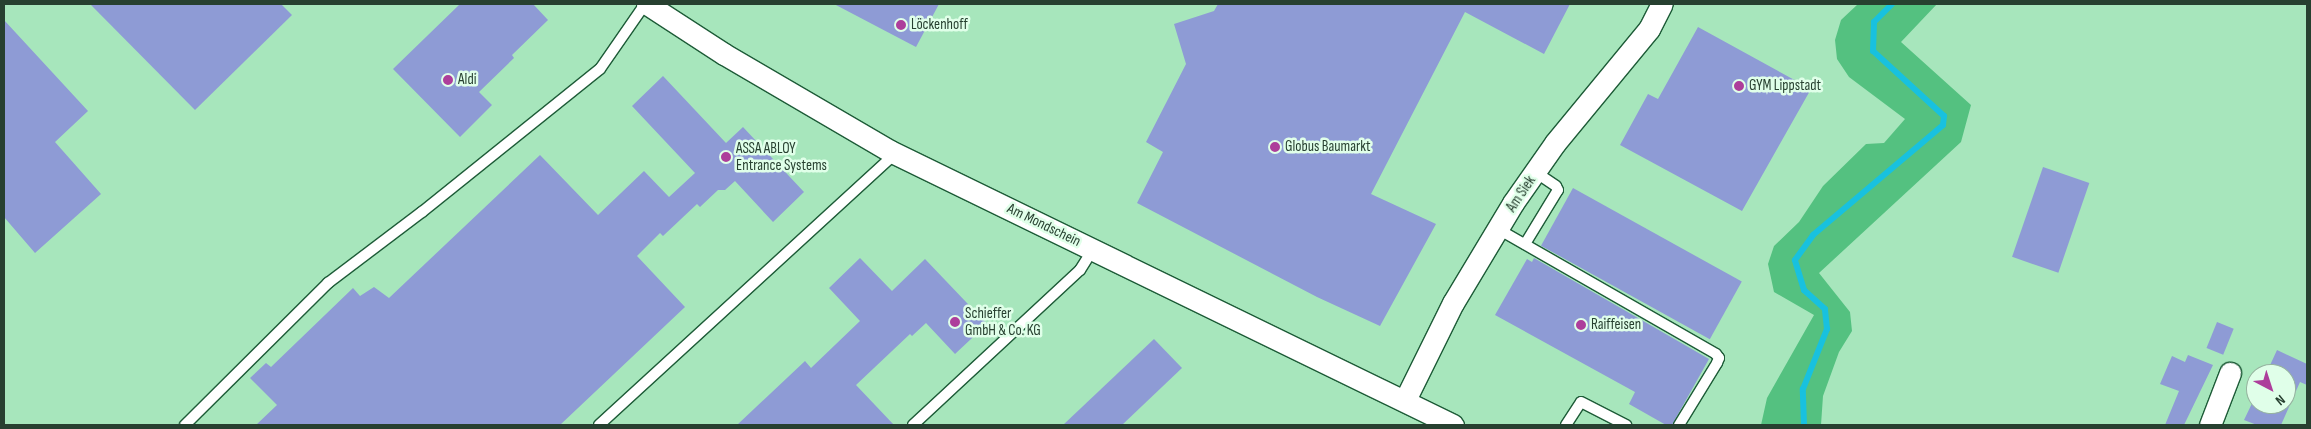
<!DOCTYPE html>
<html>
<head>
<meta charset="utf-8">
<style>
  body { margin:0 }
  #map { position:relative; width:2311px; height:429px; overflow:hidden; background:#a7e6bc; font-family:"Sofia Sans Condensed",sans-serif }
  div>[style] { position:absolute }
  .green>* { inset:0; background:#54c180 }
  .stream>* { height:6px; margin:-3px; padding:0 3px; transform-origin:3px; border-radius:3px; background:#18c1df }
  .building>* { inset:0; background:#8e9bd5; transform-origin:0 0 }
  .roads { filter:drop-shadow(1px 0 #1e5c38) drop-shadow(-1px 0 #1e5c38) drop-shadow(0 1px #1e5c38) drop-shadow(0 -1px #1e5c38) }
  .lane>* { height:10px; margin:-5px; padding:0 5px; transform-origin:5px; border-radius:5px; background:#fff }
  .street>* { height:21px; margin:-10.5px; padding:0 10.5px; transform-origin:10.5px; border-radius:10.5px; background:#fff }
  .dots>* { width:14px; height:14px; translate:-50% -50%; box-sizing:border-box; border:2px solid #e0ffe9; border-radius:50% }
  span { translate:-50% -50%; white-space:nowrap; text-align:center; line-height:1.15; -webkit-text-stroke:5px #e0ffe9; paint-order:stroke }
  .poi-label { font-size:15px; color:#274030 }
  .left { translate:0 -50%; text-align:left }
  .street-label { font-size:15px; color:#274030 }
  .frame { position:absolute; inset:0; border:5px solid #274030; pointer-events:none }
  .north { position:absolute; left:2246px; top:364px; width:50px; height:50px; box-sizing:border-box; background:#e0ffe9; border:1px solid #96b39f; border-radius:50%; rotate:140deg; font-size:14px; font-weight:700; line-height:20px; text-align:center; color:#274030 }
  .north::after { content:''; display:block; margin:auto; width:18px; height:22px; background:#ad3e9b; clip-path:polygon(50% 0,100% 100%,50% 72%,0 100%) }
</style>
</head>
<body>
<div id="map">
  <div class="green">
    <div style="clip-path:polygon(1858px 4px,1937px 4px,1901px 42px,1971px 105px,1961px 142px,1819px 273px,1850px 312px,1852px 331px,1839px 352px,1823px 396px,1821px 425px,1761px 425px,1767px 398px,1814px 315px,1774px 292px,1768px 264px,1774px 246px,1799px 222px,1823px 186px,1866px 144px,1884px 143px,1905px 119px,1849px 77px,1837px 59px,1835px 40px,1841px 20px)"></div>
  </div>
  <div class="stream">
    <div style="left:1804px;top:425px;width:36px;rotate:-92deg"></div>
    <div style="left:1803px;top:389px;width:65px;rotate:-68.2deg"></div>
    <div style="left:1827px;top:329px;width:20px;rotate:-96deg"></div>
    <div style="left:1825px;top:309px;width:28px;rotate:-138deg"></div>
    <div style="left:1804px;top:290px;width:31px;rotate:-107deg"></div>
    <div style="left:1795px;top:260px;width:31px;rotate:-54deg"></div>
    <div style="left:1813px;top:235px;width:170px;rotate:-40.2deg"></div>
    <div style="left:1943px;top:125px;width:9px;rotate:-84deg"></div>
    <div style="left:1944px;top:116px;width:96px;rotate:-137.5deg"></div>
    <div style="left:1873px;top:51px;width:29px;rotate:-88deg"></div>
    <div style="left:1874px;top:22px;width:25px;rotate:-45deg"></div>
  </div>
  <div class="building">
    <div style="clip-path:polygon(90px 4px,281px 4px,292px 15px,195px 110px)"></div>
    <div style="clip-path:polygon(460px 4px,533px 4px,548px 20px,512px 55px,514px 58px,479px 92px,492px 105px,460px 137px,393px 69px)"></div>
    <div style="clip-path:polygon(834px 4px,939px 4px,916px 47px)"></div>
    <div style="clip-path:polygon(1218px 4px,1570px 4px,1544px 54px,1465px 12px,1371px 194px,1436px 224px,1380px 326px,1317px 297px,1137px 203px,1163px 152px,1146px 142px,1186px 64px,1174px 24px,1214px 11px)"></div>
    <div style="clip-path:polygon(4px 20px,88px 111px,55px 142px,101px 194px,35px 253px,4px 217px)"></div>
    <div style="clip-path:polygon(1698px 27px,1811px 89px,1742px 211px,1620px 145px,1648px 94px,1658px 99px)"></div>
    <div style="clip-path:polygon(663px 76px,726px 143px,743px 127px,804px 192px,773px 222px,735px 181px,725px 190px,718px 190px,700px 207px,697px 204px,663px 236px,660px 233px,637px 256px,685px 307px,560px 425px,256px 425px,277px 405px,250px 378px,266px 363px,271px 367px,353px 288px,360px 296px,374px 287px,389px 298px,540px 155px,598px 215px,644px 171px,669px 197px,695px 173px,632px 106px)"></div>
    <div style="left:2043px;top:167px;width:49px;height:95px;rotate:19deg"></div>
    <div style="left:1573px;top:188px;width:193px;height:66px;rotate:29deg"></div>
    <div style="clip-path:polygon(860px 258px,892px 291px,925px 259px,987px 324px,955px 354px,926px 323px,912px 336px,910px 334px,856px 385px,894px 425px,737px 425px,805px 361px,811px 368px,860px 321px,829px 288px)"></div>
    <div style="clip-path:polygon(1534px 258px,1709px 359px,1672px 425px,1666px 425px,1629px 404px,1635px 392px,1495px 315px,1527px 259px,1532px 262px)"></div>
    <div style="left:2217px;top:322px;width:18px;height:28px;rotate:22deg"></div>
    <div style="clip-path:polygon(1154px 339px,1182px 368px,1122px 425px,1063px 425px)"></div>
    <div style="clip-path:polygon(2277px 350px,2307px 364px,2307px 385px,2300px 382px,2281px 425px,2257px 425px,2244px 420px,2256px 395px,2256px 404px,2286px 404px,2286px 374px,2266px 374px)"></div>
    <div style="clip-path:polygon(2188px 355px,2213px 365px,2184px 425px,2165px 425px,2179px 391px,2160px 384px,2172px 356px,2185px 362px)"></div>
  </div>
  <div class="roads">
    <div class="lane">
      <div style="left:1498px;top:229px;width:251px;rotate:29.8deg"></div>
      <div style="left:1716px;top:354px;width:5px;rotate:53deg"></div>
      <div style="left:1719px;top:358px;width:5px;rotate:112deg"></div>
      <div style="left:1717px;top:363px;width:73px;rotate:121.5deg"></div>
      <div style="left:1525px;top:244px;width:63px;rotate:-58.6deg"></div>
      <div style="left:1558px;top:190px;width:4px;rotate:-117deg"></div>
      <div style="left:1556px;top:186px;width:25px;rotate:-146deg"></div>
      <div style="left:185px;top:425px;width:202px;rotate:-44.8deg"></div>
      <div style="left:328px;top:283px;width:118px;rotate:-37.1deg"></div>
      <div style="left:422px;top:212px;width:228px;rotate:-38.8deg"></div>
      <div style="left:600px;top:69px;width:79px;rotate:-55.3deg"></div>
      <div style="left:599px;top:425px;width:401px;rotate:-42.5deg"></div>
      <div style="left:913px;top:425px;width:228px;rotate:-42.9deg"></div>
      <div style="left:1080px;top:270px;width:25px;rotate:-58deg"></div>
      <div style="left:1566px;top:425px;width:27px;rotate:-57deg"></div>
      <div style="left:1581px;top:402px;width:51px;rotate:27.1deg"></div>
    </div>
    <div class="street">
      <div style="left:647px;top:4px;width:92px;rotate:33deg"></div>
      <div style="left:724px;top:54px;width:192px;rotate:30.3deg"></div>
      <div style="left:890px;top:151px;width:626px;rotate:25.95deg"></div>
      <div style="left:1405px;top:400px;width:108px;rotate:-63.7deg"></div>
      <div style="left:1453px;top:303px;width:117px;rotate:-59deg"></div>
      <div style="left:1513px;top:203px;width:73px;rotate:-55deg"></div>
      <div style="left:1555px;top:143px;width:148px;rotate:-50.5deg"></div>
      <div style="left:1649px;top:29px;width:28px;rotate:-63deg"></div>
      <div style="left:2210px;top:425px;width:56px;rotate:-69deg"></div>
    </div>
  </div>
  <div class="dots">
    <div style="left:901px;top:25px;background:#ad3e9b"></div>
    <div style="left:448px;top:80px;background:#ad3e9b"></div>
    <div style="left:1739px;top:86px;background:#ad3e9b"></div>
    <div style="left:1275px;top:147px;background:#ad3e9b"></div>
    <div style="left:726px;top:157px;background:#ad3e9b"></div>
    <div style="left:955px;top:322px;background:#ad3e9b"></div>
    <div style="left:1581px;top:325px;background:#ad3e9b"></div>
  </div>
  <div class="poi-label">
    <span class="left" style="left:911px;top:25px">Löckenhoff</span>
    <span class="left" style="left:458px;top:80px">Aldi</span>
    <span class="left" style="left:1749px;top:86px">GYM Lippstadt</span>
    <span class="left" style="left:1285px;top:147px">Globus Baumarkt</span>
    <span class="left" style="left:736px;top:157px">ASSA ABLOY<br>Entrance Systems</span>
    <span class="left" style="left:965px;top:322px">Schieffer<br>GmbH &amp; Co. KG</span>
    <span class="left" style="left:1591px;top:325px">Raiffeisen</span>
  </div>
  <div class="street-label">
    <span style="left:1521px;top:194px;rotate:-56deg">Am Siek</span>
    <span style="left:1044px;top:225px;rotate:26deg">Am Mondschein</span>
  </div>
  <div class="frame"></div>
  <div class="north">N</div>
</div>
</body>
</html>
